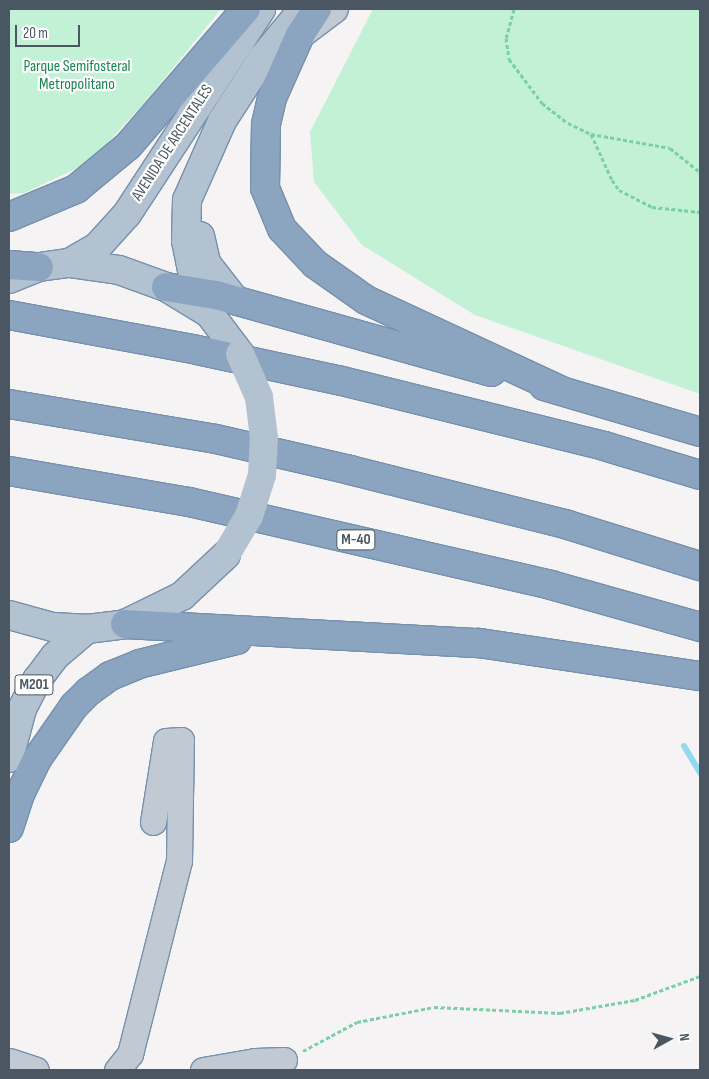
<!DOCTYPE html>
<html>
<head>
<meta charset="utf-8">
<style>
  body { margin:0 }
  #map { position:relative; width:709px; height:1079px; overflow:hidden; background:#f5f3f3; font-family:"Sofia Sans Condensed",sans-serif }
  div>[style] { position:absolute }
  .green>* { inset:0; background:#c3f1d5 }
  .stream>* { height:6px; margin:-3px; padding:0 3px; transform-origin:3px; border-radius:3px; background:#90daee }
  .path>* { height:3px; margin-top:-1.5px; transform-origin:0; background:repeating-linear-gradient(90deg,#7ad0a6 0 4px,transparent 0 6.5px) }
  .roads { filter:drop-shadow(1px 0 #7690ad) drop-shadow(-1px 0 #7690ad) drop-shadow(0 1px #7690ad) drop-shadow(0 -1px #7690ad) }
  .minor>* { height:25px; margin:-12.5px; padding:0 12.5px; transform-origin:12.5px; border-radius:12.5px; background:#c1cad2 }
  .primary>* { height:28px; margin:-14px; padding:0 14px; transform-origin:14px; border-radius:14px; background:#b3c2d1 }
  .motorway>* { height:28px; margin:-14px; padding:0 14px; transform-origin:14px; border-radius:14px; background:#8ba5c1 }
  .primary-bridge>* { height:28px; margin:-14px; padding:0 14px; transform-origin:14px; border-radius:14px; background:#b3c2d1 }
  span { translate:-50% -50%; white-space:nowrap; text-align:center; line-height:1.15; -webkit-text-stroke:4.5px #fff; paint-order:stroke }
  .shield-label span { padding:1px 4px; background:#fff; border:1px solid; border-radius:4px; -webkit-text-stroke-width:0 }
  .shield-label { font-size:15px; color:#4a5661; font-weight:700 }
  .park-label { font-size:16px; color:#17864f }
  .street-label { font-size:16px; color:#4a5661 }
  .frame { position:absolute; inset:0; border:10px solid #4a5661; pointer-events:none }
  .north { position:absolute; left:644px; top:1014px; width:50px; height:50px; -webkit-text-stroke:4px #fff; paint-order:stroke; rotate:83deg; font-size:14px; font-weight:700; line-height:20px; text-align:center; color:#4a5661 }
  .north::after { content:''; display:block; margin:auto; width:18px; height:22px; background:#4a5661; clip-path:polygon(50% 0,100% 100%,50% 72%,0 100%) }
  .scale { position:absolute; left:15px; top:25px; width:65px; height:22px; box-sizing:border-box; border:2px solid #4a5661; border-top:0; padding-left:6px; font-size:15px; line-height:18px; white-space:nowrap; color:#4a5661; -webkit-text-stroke:4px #fff; paint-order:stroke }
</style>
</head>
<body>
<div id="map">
  <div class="green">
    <div style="clip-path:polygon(9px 9px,221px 9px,147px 100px,90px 162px,24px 193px,9px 194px)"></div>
    <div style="clip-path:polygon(373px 9px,700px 9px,700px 394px,475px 315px,362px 245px,314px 182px,310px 132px)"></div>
  </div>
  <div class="stream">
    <div style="left:684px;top:746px;width:31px;rotate:59deg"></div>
  </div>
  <div class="path">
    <div style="left:514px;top:9px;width:30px;rotate:105deg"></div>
    <div style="left:506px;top:38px;width:21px;rotate:82deg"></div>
    <div style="left:509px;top:59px;width:55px;rotate:53.1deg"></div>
    <div style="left:542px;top:103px;width:33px;rotate:38deg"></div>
    <div style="left:568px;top:123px;width:25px;rotate:26deg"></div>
    <div style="left:591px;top:134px;width:80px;rotate:10deg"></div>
    <div style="left:670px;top:148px;width:38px;rotate:39deg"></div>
    <div style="left:591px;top:134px;width:51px;rotate:65.5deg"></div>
    <div style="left:612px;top:180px;width:12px;rotate:55deg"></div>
    <div style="left:619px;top:190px;width:37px;rotate:27deg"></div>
    <div style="left:652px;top:207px;width:48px;rotate:5.9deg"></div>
    <div style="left:303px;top:1051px;width:61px;rotate:-28.2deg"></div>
    <div style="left:357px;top:1022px;width:78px;rotate:-11deg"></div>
    <div style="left:434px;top:1007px;width:126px;rotate:2.7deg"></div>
    <div style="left:560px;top:1013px;width:76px;rotate:-9.8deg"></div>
    <div style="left:635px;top:1000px;width:69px;rotate:-20.3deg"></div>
  </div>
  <div class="roads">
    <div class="minor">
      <div style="left:302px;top:34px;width:41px;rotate:-37.1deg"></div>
      <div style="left:9px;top:1061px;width:28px;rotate:18deg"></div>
      <div style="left:117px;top:1070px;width:21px;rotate:-51deg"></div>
      <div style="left:130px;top:1054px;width:199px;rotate:-75.8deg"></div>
      <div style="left:179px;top:861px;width:121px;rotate:-89.1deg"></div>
      <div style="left:181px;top:740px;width:15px;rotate:176deg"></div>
      <div style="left:166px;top:741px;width:82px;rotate:99.1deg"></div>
      <div style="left:203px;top:1070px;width:53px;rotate:-9.8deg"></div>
      <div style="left:255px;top:1061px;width:29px;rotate:-2deg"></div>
    </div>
    <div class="primary">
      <div style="left:200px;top:236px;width:28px;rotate:77deg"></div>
      <div style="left:206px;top:263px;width:46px;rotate:52.1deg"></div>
      <div style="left:69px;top:263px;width:34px;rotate:-30deg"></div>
      <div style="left:98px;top:246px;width:43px;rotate:-47.8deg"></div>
      <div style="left:127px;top:214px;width:245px;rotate:-56.8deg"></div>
      <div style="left:9px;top:279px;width:32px;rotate:-22deg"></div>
      <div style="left:39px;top:267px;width:30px;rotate:-8deg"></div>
      <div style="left:69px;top:263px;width:50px;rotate:8deg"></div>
      <div style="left:119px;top:270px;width:50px;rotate:19.9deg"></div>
      <div style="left:166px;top:287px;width:50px;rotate:31.2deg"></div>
      <div style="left:209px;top:313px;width:51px;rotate:52.9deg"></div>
      <div style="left:209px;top:313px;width:26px;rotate:-119deg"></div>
      <div style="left:196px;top:290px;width:50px;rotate:-101.5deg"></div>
      <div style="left:186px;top:241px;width:41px;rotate:-88.6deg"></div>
      <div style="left:187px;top:200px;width:86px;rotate:-66.1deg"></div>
      <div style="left:222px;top:121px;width:74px;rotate:-57.2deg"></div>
      <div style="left:262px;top:59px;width:65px;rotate:-50.6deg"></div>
      <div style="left:9px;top:615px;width:46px;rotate:15.3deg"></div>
      <div style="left:53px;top:627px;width:34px;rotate:3deg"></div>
      <div style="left:87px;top:629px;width:38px;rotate:-7deg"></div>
      <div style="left:125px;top:624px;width:64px;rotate:-26.2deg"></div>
      <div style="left:182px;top:596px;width:60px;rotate:-43deg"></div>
      <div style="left:9px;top:758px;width:51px;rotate:-75.1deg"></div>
      <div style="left:22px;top:709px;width:33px;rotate:-63deg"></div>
      <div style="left:37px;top:680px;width:30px;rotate:-53deg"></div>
      <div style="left:55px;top:656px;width:42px;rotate:-40.2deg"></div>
    </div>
    <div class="motorway">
      <div style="left:317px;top:9px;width:31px;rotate:123deg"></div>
      <div style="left:300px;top:35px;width:69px;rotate:114deg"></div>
      <div style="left:272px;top:98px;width:27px;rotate:103deg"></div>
      <div style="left:266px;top:124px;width:64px;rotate:90.9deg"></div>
      <div style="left:265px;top:188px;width:44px;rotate:67.5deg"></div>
      <div style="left:282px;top:229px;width:48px;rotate:46.7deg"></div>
      <div style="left:315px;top:264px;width:62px;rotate:35.2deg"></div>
      <div style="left:366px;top:300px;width:216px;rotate:24.9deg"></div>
      <div style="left:9px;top:217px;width:73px;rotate:-22.7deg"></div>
      <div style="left:76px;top:189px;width:67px;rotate:-39.6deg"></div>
      <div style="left:128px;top:146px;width:181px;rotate:-49.3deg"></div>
      <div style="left:9px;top:265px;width:30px;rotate:4deg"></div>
      <div style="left:166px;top:287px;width:51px;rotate:9.1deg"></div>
      <div style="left:216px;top:295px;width:286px;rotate:15.6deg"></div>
      <div style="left:9px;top:315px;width:191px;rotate:10.5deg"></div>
      <div style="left:197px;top:350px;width:148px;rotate:12.1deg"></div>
      <div style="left:342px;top:381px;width:270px;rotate:13.9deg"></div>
      <div style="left:604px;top:446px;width:100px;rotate:16.8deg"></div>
      <div style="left:544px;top:386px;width:163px;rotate:16.4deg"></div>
      <div style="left:9px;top:404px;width:210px;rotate:9.6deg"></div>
      <div style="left:216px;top:439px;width:138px;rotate:13deg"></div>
      <div style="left:350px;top:470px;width:222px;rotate:14.1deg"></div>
      <div style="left:565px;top:524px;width:141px;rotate:17.3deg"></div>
      <div style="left:9px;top:471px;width:183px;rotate:9.8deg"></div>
      <div style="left:189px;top:502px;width:371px;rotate:12.9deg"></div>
      <div style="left:551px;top:585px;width:155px;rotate:15.7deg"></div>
      <div style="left:125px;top:624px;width:355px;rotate:3.1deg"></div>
      <div style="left:479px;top:643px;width:223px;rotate:8.5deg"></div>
      <div style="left:9px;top:828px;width:36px;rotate:-72deg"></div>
      <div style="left:20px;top:794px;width:39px;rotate:-64deg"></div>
      <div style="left:37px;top:759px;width:65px;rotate:-55.1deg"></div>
      <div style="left:74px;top:706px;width:20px;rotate:-45deg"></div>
      <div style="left:88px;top:692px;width:27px;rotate:-36deg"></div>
      <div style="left:110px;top:676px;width:31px;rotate:-22deg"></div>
      <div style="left:139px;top:664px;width:101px;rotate:-13.8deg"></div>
    </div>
  </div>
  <div class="primary-bridge">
    <div style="left:226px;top:555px;width:45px;rotate:-59.5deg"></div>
    <div style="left:249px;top:516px;width:43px;rotate:-72.4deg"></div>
    <div style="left:262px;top:475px;width:37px;rotate:-87deg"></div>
    <div style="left:264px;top:438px;width:41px;rotate:-97deg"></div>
    <div style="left:259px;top:397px;width:47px;rotate:-113.8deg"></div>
  </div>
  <div class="shield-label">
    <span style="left:356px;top:540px">M-40</span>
    <span style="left:34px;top:685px">M201</span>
  </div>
  <div class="park-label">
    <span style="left:77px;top:76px">Parque Semifosteral<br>Metropolitano</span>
  </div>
  <div class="street-label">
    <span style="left:173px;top:143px;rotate:-57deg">AVENIDA DE ARCENTALES</span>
  </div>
  <div class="frame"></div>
  <div class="north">N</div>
  <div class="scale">20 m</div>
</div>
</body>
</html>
